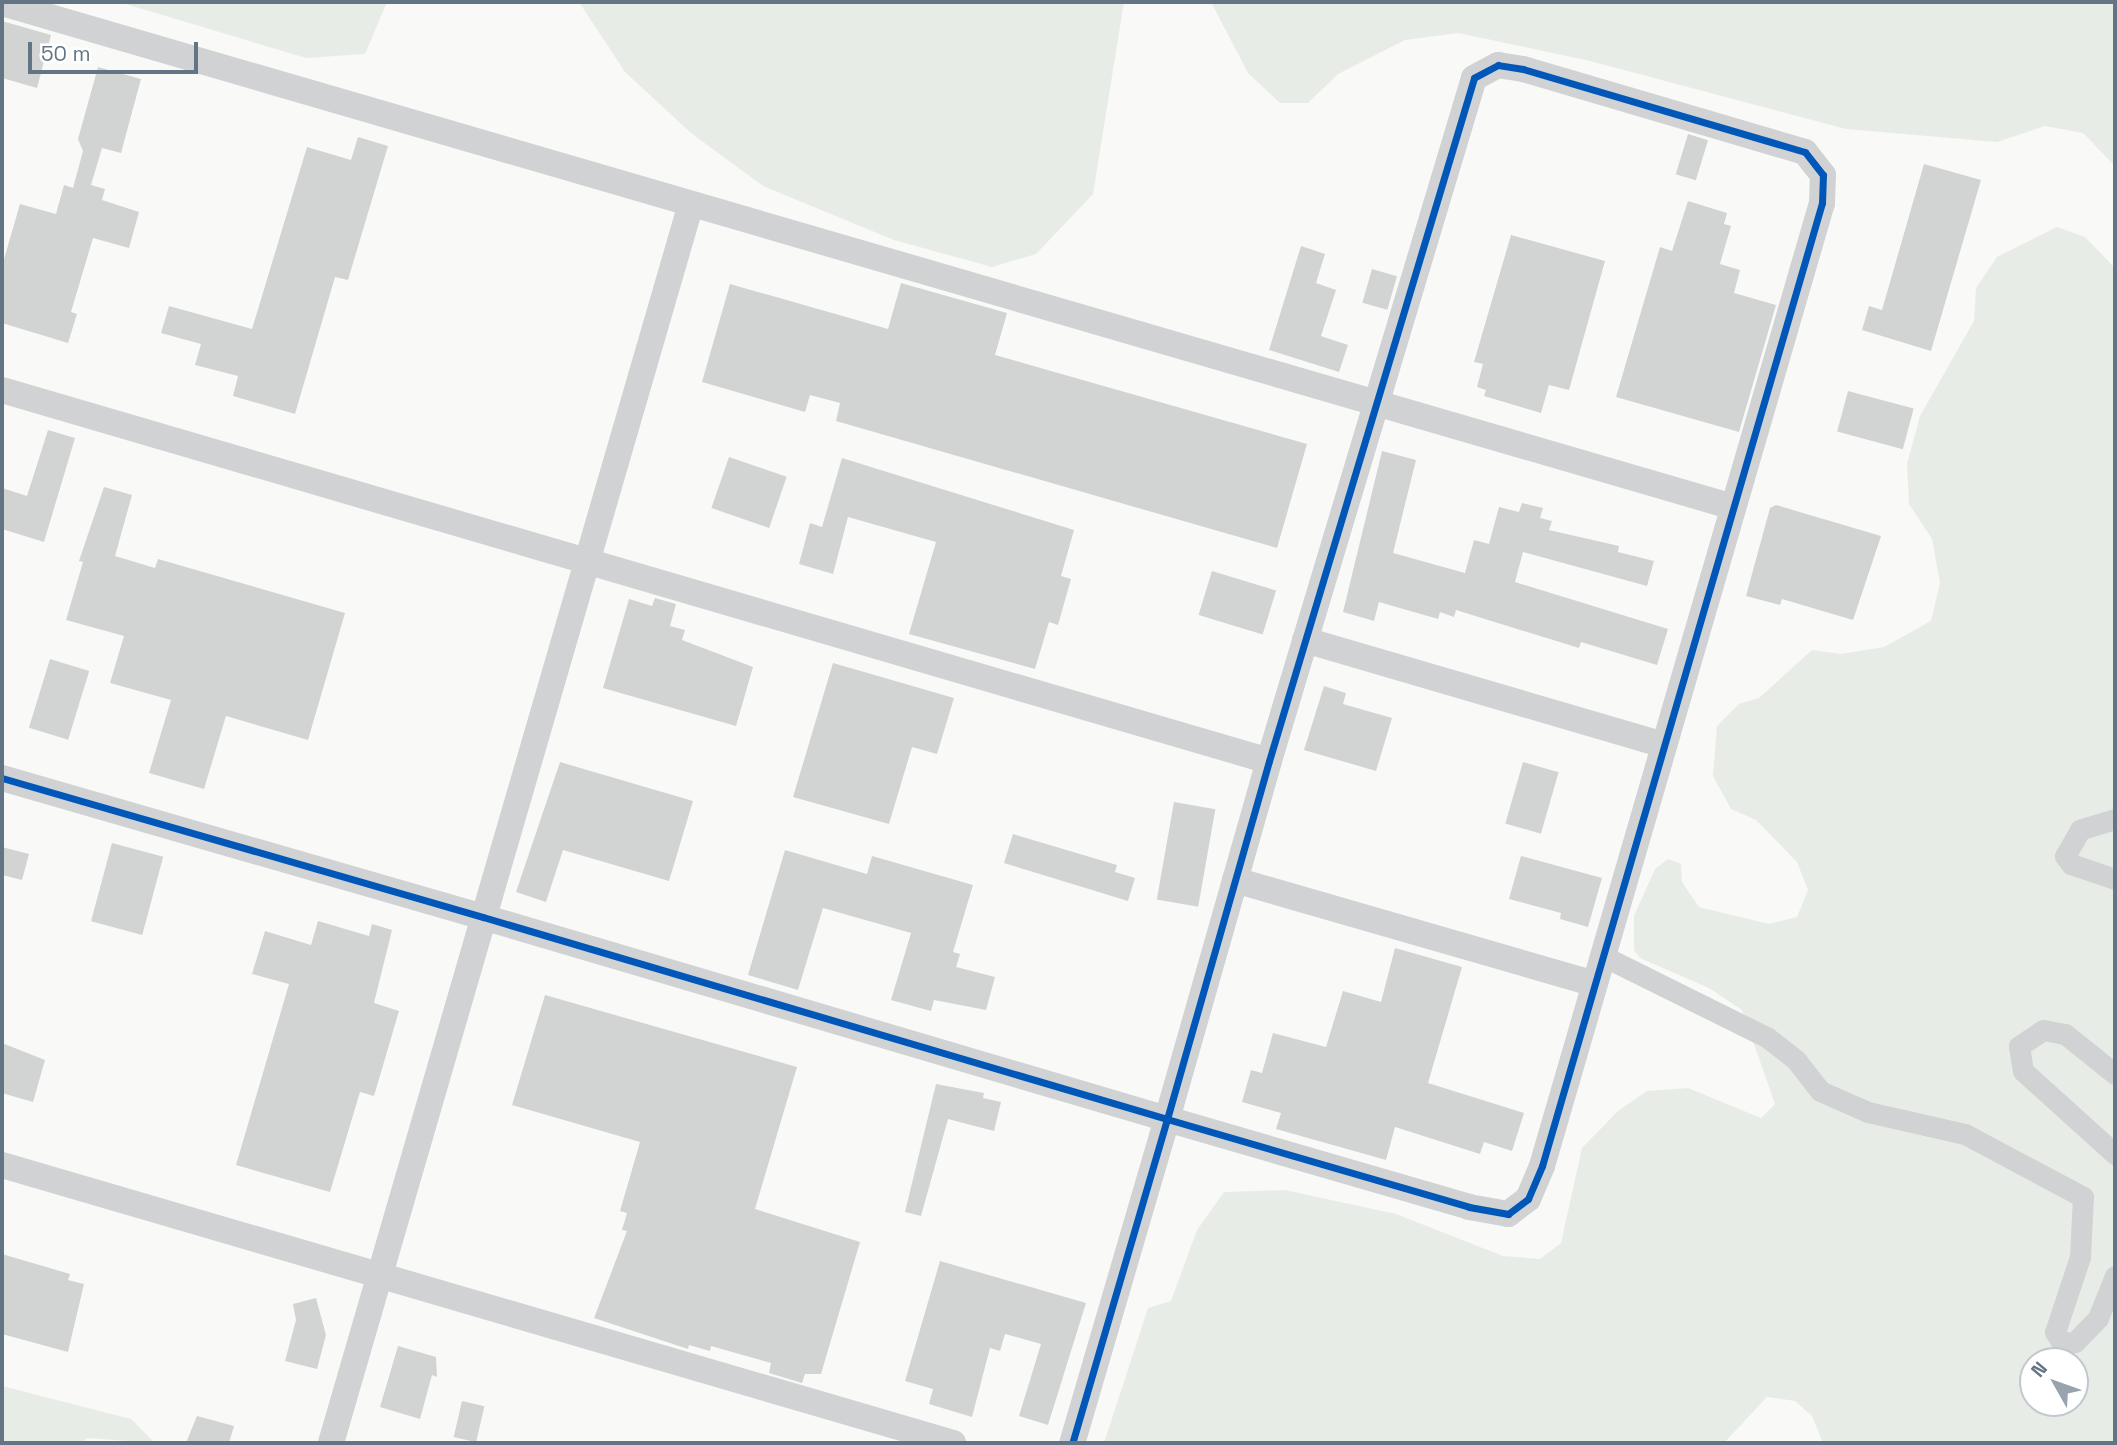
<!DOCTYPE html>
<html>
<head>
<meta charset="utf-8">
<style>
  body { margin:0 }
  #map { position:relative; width:2117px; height:1445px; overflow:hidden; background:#f9f9f8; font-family:"Space Grotesk",sans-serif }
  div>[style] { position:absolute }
  .green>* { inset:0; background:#e8ece6 }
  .building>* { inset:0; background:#d2d4d4; transform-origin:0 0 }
  .minor>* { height:21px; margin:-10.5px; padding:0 10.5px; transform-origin:10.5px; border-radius:10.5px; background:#d1d2d3 }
  .tertiary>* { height:26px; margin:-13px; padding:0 13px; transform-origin:13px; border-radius:13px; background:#d1d2d3 }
  .cycleway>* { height:7px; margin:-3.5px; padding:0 3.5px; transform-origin:3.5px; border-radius:3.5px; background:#0057b8 }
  span { translate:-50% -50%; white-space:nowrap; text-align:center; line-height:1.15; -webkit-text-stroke:7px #fff; paint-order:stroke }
  .frame { position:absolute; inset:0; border:4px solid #637584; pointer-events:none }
  .north { position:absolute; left:2019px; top:1347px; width:70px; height:70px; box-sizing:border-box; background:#fff; border:2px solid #c1c8ce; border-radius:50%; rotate:310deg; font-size:19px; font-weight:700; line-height:28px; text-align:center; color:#637584 }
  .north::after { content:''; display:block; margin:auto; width:24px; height:32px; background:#98a3ad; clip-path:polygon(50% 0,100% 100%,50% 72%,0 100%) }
  .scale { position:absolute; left:28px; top:42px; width:170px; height:32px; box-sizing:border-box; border:4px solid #637584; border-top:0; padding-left:9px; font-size:21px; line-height:24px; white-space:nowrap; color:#637584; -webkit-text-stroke:5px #fff; paint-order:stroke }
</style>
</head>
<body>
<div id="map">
  <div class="green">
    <div style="clip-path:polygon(119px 2px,387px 2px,365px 54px,306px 58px)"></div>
    <div style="clip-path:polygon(579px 2px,1124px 2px,1093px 194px,1036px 254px,992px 267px,894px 240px,763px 186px,691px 133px,625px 72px)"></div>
    <div style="clip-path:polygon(1211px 2px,2115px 2px,2115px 166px,2083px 133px,2045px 126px,1997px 142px,1846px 129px,1586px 60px,1458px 33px,1405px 40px,1338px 74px,1308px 103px,1280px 103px,1248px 73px)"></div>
    <div style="clip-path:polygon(evenodd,2057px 227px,2085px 237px,2115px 268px,2115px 1443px,1823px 1443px,1812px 1416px,1795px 1401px,1767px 1397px,1724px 1443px,1104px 1443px,1148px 1308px,1171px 1301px,1197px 1230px,1224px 1192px,1285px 1190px,1396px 1214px,1503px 1256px,1540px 1259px,1561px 1243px,1582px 1148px,1618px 1111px,1647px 1091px,1688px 1088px,1761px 1118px,1775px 1104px,1742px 1010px,1709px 988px,1640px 958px,1634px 950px,1634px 916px,1655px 869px,1668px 859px,1681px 864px,1682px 882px,1699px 907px,1769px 924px,1797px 917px,1808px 890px,1797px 862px,1756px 820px,1731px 809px,1713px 776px,1717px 726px,1739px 704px,1759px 698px,1812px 650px,1841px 654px,1884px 647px,1931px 621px,1940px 583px,1932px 539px,1909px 504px,1907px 464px,1920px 416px,1974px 321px,1976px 288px,1997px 257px,2057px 227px,2033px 1361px,2075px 1361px,2075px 1403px,2033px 1403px,2033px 1361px)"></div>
    <div style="clip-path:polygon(2px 1386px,131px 1419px,155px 1443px,87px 1438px,83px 1443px,2px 1443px)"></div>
  </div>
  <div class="building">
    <div style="clip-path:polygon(2px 21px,51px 35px,37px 88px,2px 78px)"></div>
    <div style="clip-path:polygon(98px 67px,141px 79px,121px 153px,102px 148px,91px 185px,105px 189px,102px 200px,139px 212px,129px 248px,93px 238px,71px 312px,77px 314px,68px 343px,2px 323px,2px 266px,20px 204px,56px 214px,64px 185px,73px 188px,83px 151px,78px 139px)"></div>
    <div style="left:1688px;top:134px;width:21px;height:42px;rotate:17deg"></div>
    <div style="clip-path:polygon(358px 137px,388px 146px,348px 280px,335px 277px,295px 414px,233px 396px,238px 376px,195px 365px,201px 344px,161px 333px,169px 306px,252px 329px,307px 147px,351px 160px)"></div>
    <div style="clip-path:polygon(1924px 164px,1981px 180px,1931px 351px,1862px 330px,1869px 306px,1882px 310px)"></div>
    <div style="clip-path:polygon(1688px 201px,1727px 213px,1724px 224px,1731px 226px,1720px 264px,1740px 270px,1734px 293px,1776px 305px,1739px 432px,1616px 397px,1660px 247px,1672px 251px)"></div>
    <div style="clip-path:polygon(1511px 235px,1605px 261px,1569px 390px,1549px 385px,1541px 413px,1484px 396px,1486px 390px,1477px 387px,1483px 364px,1474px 362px)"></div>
    <div style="clip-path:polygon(1301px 246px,1325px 254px,1316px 283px,1336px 290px,1321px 336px,1348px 345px,1339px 372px,1269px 350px)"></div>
    <div style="left:1372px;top:269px;width:26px;height:35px;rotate:16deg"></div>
    <div style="clip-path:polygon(901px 283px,1007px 313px,995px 355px,1307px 444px,1277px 548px,836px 421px,840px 403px,810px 395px,805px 412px,702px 382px,730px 284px,888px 329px)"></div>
    <div style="left:1848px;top:391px;width:68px;height:42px;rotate:15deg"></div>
    <div style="clip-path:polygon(48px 430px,75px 438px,44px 542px,2px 529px,2px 488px,27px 496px)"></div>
    <div style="clip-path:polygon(1382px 451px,1416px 460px,1393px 553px,1465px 573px,1474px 540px,1489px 544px,1499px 507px,1519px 512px,1522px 503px,1543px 508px,1540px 518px,1552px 521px,1549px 530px,1619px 546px,1618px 552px,1654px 561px,1647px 586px,1523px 552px,1515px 582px,1668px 629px,1657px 665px,1581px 642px,1579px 648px,1456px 610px,1454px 617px,1440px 612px,1438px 619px,1379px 602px,1374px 621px,1343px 612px)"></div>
    <div style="left:729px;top:457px;width:61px;height:54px;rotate:19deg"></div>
    <div style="clip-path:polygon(842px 458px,1074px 530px,1061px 576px,1071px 579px,1058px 625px,1049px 622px,1035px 669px,909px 634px,936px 542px,848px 517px,833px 574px,799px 564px,810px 523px,822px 527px)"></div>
    <div style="clip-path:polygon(104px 487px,132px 495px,115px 556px,155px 568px,158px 559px,345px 613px,308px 740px,226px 716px,204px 789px,149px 773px,171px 700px,110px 683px,124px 636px,66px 620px,83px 562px,79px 561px)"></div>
    <div style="clip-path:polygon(1776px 505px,1881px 536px,1853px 620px,1782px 599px,1780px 605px,1746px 596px,1770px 508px)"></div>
    <div style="left:1212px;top:571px;width:67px;height:46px;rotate:17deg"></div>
    <div style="clip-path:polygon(655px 598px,676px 604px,670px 626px,685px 630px,682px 640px,753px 667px,736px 726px,603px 688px,629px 599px,652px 606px)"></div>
    <div style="left:50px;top:659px;width:41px;height:72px;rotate:17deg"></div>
    <div style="clip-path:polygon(833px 663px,954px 698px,937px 754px,912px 747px,889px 824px,793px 797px)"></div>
    <div style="clip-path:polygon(1324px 686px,1346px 693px,1343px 704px,1392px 718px,1376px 771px,1304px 750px)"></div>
    <div style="clip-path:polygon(560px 762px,693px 801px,669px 881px,563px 850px,546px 902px,516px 892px)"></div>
    <div style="left:1523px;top:762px;width:37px;height:64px;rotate:16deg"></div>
    <div style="left:1174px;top:802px;width:42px;height:99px;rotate:10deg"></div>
    <div style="clip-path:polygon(1013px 834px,1117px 865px,1115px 872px,1135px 878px,1128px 901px,1004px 863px)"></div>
    <div style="left:112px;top:843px;width:53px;height:81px;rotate:15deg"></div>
    <div style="clip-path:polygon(2px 847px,29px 854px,22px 880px,2px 875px)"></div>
    <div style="clip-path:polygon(785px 850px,867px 874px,872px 856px,973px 885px,953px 952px,960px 954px,956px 967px,995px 977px,986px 1010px,934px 1000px,931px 1011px,891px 1000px,911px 933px,823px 908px,798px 990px,748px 975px)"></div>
    <div style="clip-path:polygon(1521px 856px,1602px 878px,1588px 927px,1560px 919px,1561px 913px,1509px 899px)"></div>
    <div style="clip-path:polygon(318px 921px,369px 936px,372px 924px,392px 930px,374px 1003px,399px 1011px,374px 1096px,360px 1092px,330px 1192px,236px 1165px,289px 984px,252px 974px,265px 931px,311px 945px)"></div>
    <div style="clip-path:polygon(1395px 948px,1462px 967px,1428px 1083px,1524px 1113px,1512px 1151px,1484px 1142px,1480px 1154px,1395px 1127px,1386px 1160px,1276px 1129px,1281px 1113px,1242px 1102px,1251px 1070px,1262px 1073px,1273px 1033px,1326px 1047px,1343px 991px,1381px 1002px)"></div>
    <div style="clip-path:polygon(545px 995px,797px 1067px,755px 1209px,860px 1242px,821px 1374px,805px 1374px,802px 1383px,769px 1373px,771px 1363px,711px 1346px,710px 1351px,689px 1345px,688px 1349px,594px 1318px,627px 1231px,622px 1230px,627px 1213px,620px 1211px,640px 1142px,512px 1105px)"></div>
    <div style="clip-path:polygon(2px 1043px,45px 1060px,33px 1102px,2px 1093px)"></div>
    <div style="clip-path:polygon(936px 1084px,984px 1093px,983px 1098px,1001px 1102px,994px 1131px,948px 1119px,921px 1216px,905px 1212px)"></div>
    <div style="clip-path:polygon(2px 1254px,70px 1274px,68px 1280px,84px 1284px,68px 1352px,2px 1334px)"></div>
    <div style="clip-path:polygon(940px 1261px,1086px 1303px,1048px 1425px,1019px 1416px,1041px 1344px,1005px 1334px,1000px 1351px,990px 1348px,972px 1417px,929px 1404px,933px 1389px,905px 1381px)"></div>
    <div style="clip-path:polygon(316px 1298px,326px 1335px,317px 1369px,285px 1361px,296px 1320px,293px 1304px)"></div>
    <div style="clip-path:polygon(398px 1346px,436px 1357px,437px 1377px,432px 1375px,420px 1419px,380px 1407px)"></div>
    <div style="left:462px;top:1401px;width:23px;height:37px;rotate:13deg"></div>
    <div style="clip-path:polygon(197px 1416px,234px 1426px,229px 1443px,186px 1443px)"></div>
  </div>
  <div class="minor">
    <div style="left:2115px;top:819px;width:37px;rotate:163deg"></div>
    <div style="left:2080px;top:830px;width:30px;rotate:120deg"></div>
    <div style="left:2065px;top:856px;width:10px;rotate:53deg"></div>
    <div style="left:2071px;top:864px;width:46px;rotate:18.8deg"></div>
    <div style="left:1601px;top:955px;width:186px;rotate:26.4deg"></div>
    <div style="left:1768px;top:1038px;width:36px;rotate:38deg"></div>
    <div style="left:1796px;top:1060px;width:39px;rotate:52deg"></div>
    <div style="left:1820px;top:1091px;width:52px;rotate:23.6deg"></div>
    <div style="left:1868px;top:1112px;width:99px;rotate:12.8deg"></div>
    <div style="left:1965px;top:1134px;width:134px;rotate:28.1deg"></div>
    <div style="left:2083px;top:1197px;width:60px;rotate:92.9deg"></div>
    <div style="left:2080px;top:1257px;width:79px;rotate:108.4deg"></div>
    <div style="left:2055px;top:1332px;width:13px;rotate:58deg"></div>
    <div style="left:2062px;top:1343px;width:13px;rotate:-4deg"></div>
    <div style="left:2075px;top:1342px;width:33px;rotate:-46deg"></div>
    <div style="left:2098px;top:1318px;width:45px;rotate:-68deg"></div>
    <div style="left:2115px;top:1074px;width:64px;rotate:-141.3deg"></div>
    <div style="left:2065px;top:1034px;width:22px;rotate:-170deg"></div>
    <div style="left:2043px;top:1030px;width:29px;rotate:146deg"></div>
    <div style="left:2019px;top:1046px;width:25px;rotate:81deg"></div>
    <div style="left:2023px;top:1071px;width:124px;rotate:42.1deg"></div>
  </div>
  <div class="tertiary">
    <div style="left:2px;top:3px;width:1803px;rotate:16.23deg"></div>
    <div style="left:2px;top:390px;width:1320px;rotate:16.32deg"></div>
    <div style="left:1305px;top:640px;width:373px;rotate:16.3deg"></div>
    <div style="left:2px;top:778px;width:501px;rotate:16.12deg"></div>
    <div style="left:483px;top:917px;width:713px;rotate:16.45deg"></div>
    <div style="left:1167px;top:1119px;width:315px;rotate:16.2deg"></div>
    <div style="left:1469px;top:1207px;width:40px;rotate:10deg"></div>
    <div style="left:1508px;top:1214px;width:25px;rotate:-37deg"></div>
    <div style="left:1528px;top:1199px;width:36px;rotate:-67deg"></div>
    <div style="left:1542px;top:1166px;width:1003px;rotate:-73.79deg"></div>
    <div style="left:1822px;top:203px;width:28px;rotate:-88deg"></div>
    <div style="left:1823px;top:175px;width:29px;rotate:-128deg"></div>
    <div style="left:1805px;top:152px;width:294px;rotate:-163.6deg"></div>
    <div style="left:1523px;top:69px;width:25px;rotate:-171deg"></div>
    <div style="left:1498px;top:65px;width:27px;rotate:152deg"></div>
    <div style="left:1474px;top:78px;width:713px;rotate:106.71deg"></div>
    <div style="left:1269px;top:761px;width:372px;rotate:105.9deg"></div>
    <div style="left:1167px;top:1119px;width:338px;rotate:106.3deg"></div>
    <div style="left:1235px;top:880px;width:372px;rotate:16.1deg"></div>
    <div style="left:2px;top:1165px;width:991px;rotate:16.29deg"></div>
    <div style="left:331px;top:1443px;width:1290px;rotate:-73.8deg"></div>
  </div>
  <div class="cycleway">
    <div style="left:2px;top:778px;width:501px;rotate:16.12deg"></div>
    <div style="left:483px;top:917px;width:713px;rotate:16.45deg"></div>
    <div style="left:1167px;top:1119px;width:315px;rotate:16.2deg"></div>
    <div style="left:1469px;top:1207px;width:40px;rotate:10deg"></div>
    <div style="left:1508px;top:1214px;width:25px;rotate:-37deg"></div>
    <div style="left:1528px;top:1199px;width:36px;rotate:-67deg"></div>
    <div style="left:1542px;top:1166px;width:1003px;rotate:-73.79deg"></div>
    <div style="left:1822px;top:203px;width:28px;rotate:-88deg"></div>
    <div style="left:1823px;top:175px;width:29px;rotate:-128deg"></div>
    <div style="left:1805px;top:152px;width:294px;rotate:-163.6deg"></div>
    <div style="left:1523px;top:69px;width:25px;rotate:-171deg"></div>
    <div style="left:1498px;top:65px;width:27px;rotate:152deg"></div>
    <div style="left:1474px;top:78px;width:713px;rotate:106.71deg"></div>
    <div style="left:1269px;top:761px;width:372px;rotate:105.9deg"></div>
    <div style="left:1167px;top:1119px;width:338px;rotate:106.3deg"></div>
  </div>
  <div class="frame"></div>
  <div class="north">N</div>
  <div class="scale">50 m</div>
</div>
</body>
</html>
